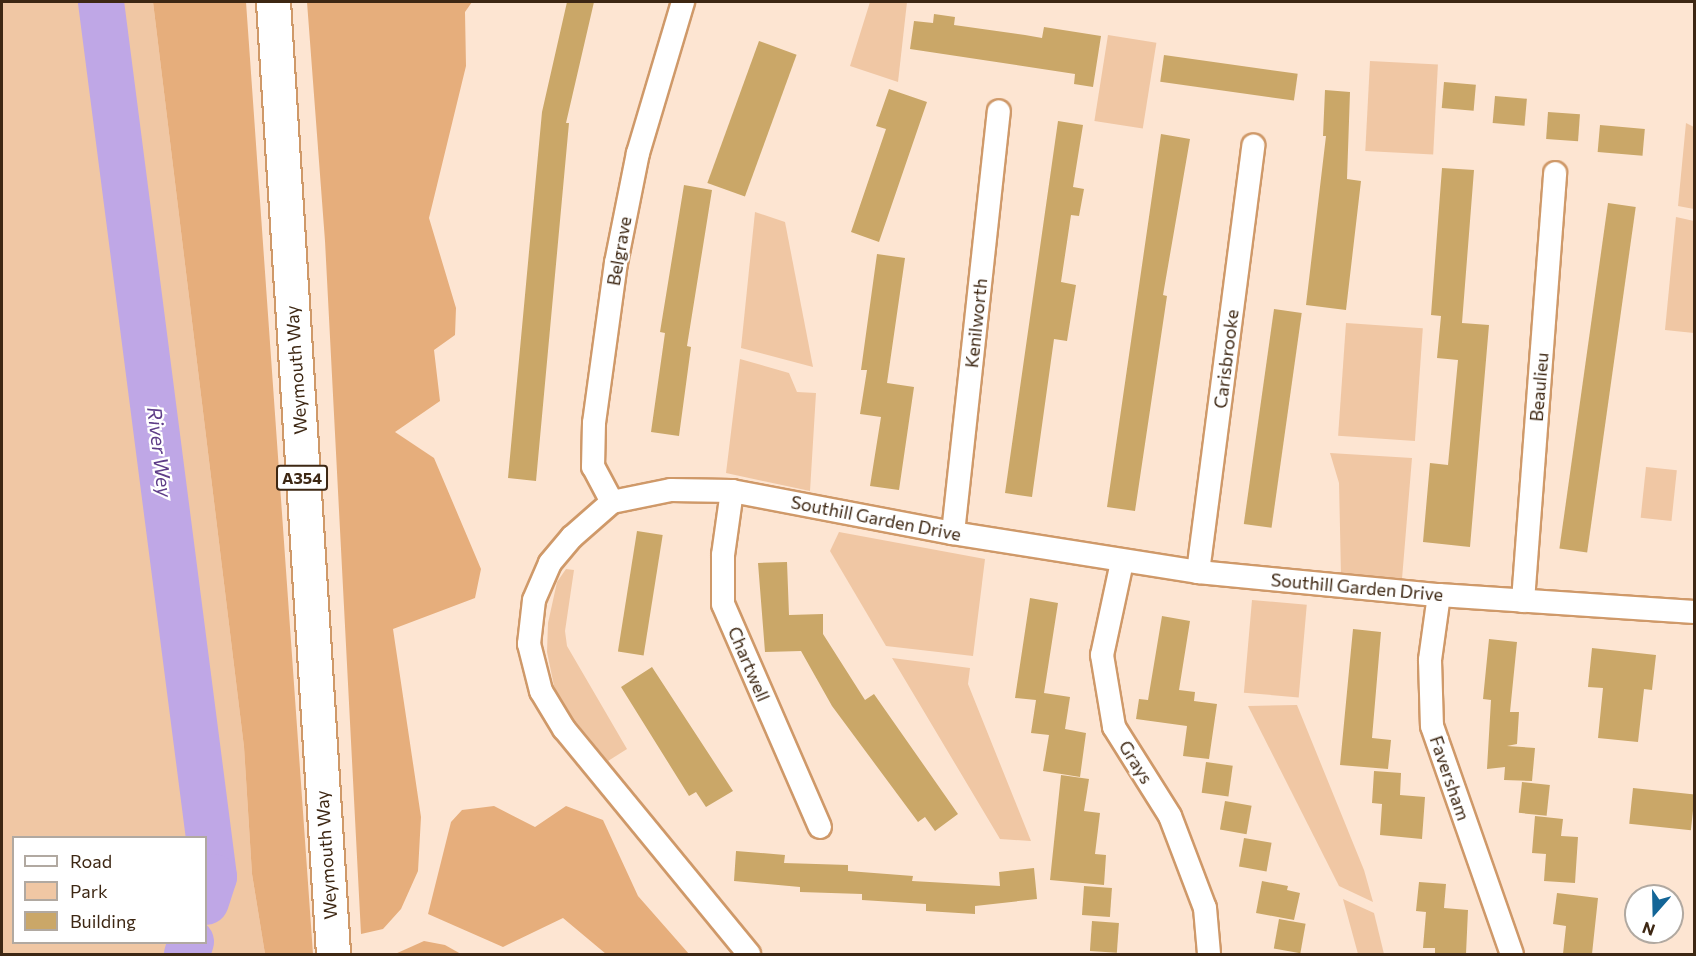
<!DOCTYPE html>
<html>
<head>
<meta charset="utf-8">
<style>
  body { margin:0 }
  #map { position:relative; width:1696px; height:956px; overflow:hidden; background:#fde5d2; font-family:Commissioner,sans-serif }
  div>[style] { position:absolute }
  .green>* { inset:0; background:#f0c7a4; transform-origin:0 0 }
  .forest>* { inset:0; background:#e6ae7c }
  .river>* { height:46px; margin:-23px; padding:0 23px; transform-origin:23px; border-radius:23px; background:#bfa7e6 }
  .building>* { inset:0; background:#caa768; transform-origin:0 0 }
  .roads { filter:drop-shadow(2px 0 #cf9969) drop-shadow(-2px 0 #cf9969) drop-shadow(0 2px #cf9969) drop-shadow(0 -2px #cf9969) }
  .minor>* { height:22px; margin:-11px; padding:0 11px; transform-origin:11px; border-radius:11px; background:#fff }
  .trunk>* { height:33px; margin:-16.5px; padding:0 16.5px; transform-origin:16.5px; border-radius:16.5px; background:#fff }
  span { translate:-50% -50%; white-space:nowrap; text-align:center; line-height:1.15; -webkit-text-stroke:4.5px #fff; paint-order:stroke }
  .shield-label span { padding:2px 4px; background:#fff; border:2px solid; border-radius:4px; -webkit-text-stroke-width:0 }
  .shield-label { font-size:16px; color:#3d2713; font-weight:700 }
  .street-label { font-size:18px; color:#3d2713 }
  .water-label { font-size:20px; color:#5e3d88; font-style:italic }
  .frame { position:absolute; inset:0; border:3px solid #3d2713; pointer-events:none }
  .legend { position:absolute; left:12px; top:836px; width:195px; height:108px; box-sizing:border-box; background:#fff; border:2px solid #b1a9a1; margin:0; padding:8px 10px; list-style:none; font-size:18px; color:#3d2713 }
  .legend li { display:flex; align-items:center; gap:12px; height:30px }
  .legend b { width:30px; border:2px solid #b1a9a1 }
  .north { position:absolute; left:1624px; top:884px; width:60px; height:60px; box-sizing:border-box; background:#fff; border:2px solid #b1a9a1; border-radius:50%; rotate:200deg; font-size:16px; font-weight:700; line-height:24px; text-align:center; color:#3d2713 }
  .north::after { content:''; display:block; margin:auto; width:21px; height:27px; background:#136597; clip-path:polygon(50% 0,100% 100%,50% 72%,0 100%) }
</style>
</head>
<body>
<div id="map">
  <div class="green">
    <div style="clip-path:polygon(evenodd,2px 2px,153px 2px,244px 747px,252px 874px,265px 954px,2px 954px,2px 2px,14px 838px,206px 838px,206px 942px,14px 942px,14px 838px)"></div>
    <div style="clip-path:polygon(870px 2px,907px 2px,898px 82px,850px 66px)"></div>
    <div style="left:1108px;top:35px;width:49px;height:87px;rotate:9deg"></div>
    <div style="left:1370px;top:61px;width:68px;height:90px;rotate:3deg"></div>
    <div style="clip-path:polygon(1686px 123px,1694px 127px,1694px 209px,1678px 206px)"></div>
    <div style="clip-path:polygon(755px 212px,785px 222px,813px 367px,741px 348px)"></div>
    <div style="clip-path:polygon(1676px 217px,1694px 221px,1694px 333px,1665px 330px)"></div>
    <div style="left:1346px;top:323px;width:77px;height:113px;rotate:4deg"></div>
    <div style="clip-path:polygon(740px 359px,789px 373px,797px 392px,816px 393px,810px 491px,726px 473px)"></div>
    <div style="clip-path:polygon(1330px 453px,1412px 458px,1402px 579px,1341px 575px,1339px 483px)"></div>
    <div style="left:1646px;top:467px;width:31px;height:51px;rotate:6deg"></div>
    <div style="clip-path:polygon(839px 532px,985px 559px,973px 656px,886px 646px,830px 551px)"></div>
    <div style="clip-path:polygon(566px 569px,574px 570px,565px 631px,567px 646px,627px 749px,608px 761px,564px 707px,554px 686px,547px 652px,548px 623px,557px 582px)"></div>
    <div style="left:1252px;top:600px;width:55px;height:93px;rotate:5deg"></div>
    <div style="clip-path:polygon(892px 658px,970px 668px,968px 684px,1031px 841px,1000px 839px)"></div>
    <div style="clip-path:polygon(1297px 705px,1364px 870px,1373px 902px,1339px 886px,1248px 706px)"></div>
    <div style="clip-path:polygon(1343px 899px,1374px 913px,1384px 954px,1358px 954px)"></div>
  </div>
  <div class="forest">
    <div style="clip-path:polygon(153px 2px,246px 2px,313px 954px,265px 954px,252px 874px,244px 747px)"></div>
    <div style="clip-path:polygon(307px 2px,472px 2px,465px 12px,466px 66px,429px 218px,456px 308px,455px 335px,434px 350px,440px 401px,395px 432px,434px 458px,481px 569px,475px 598px,393px 629px,421px 817px,418px 871px,401px 909px,383px 929px,361px 934px,325px 241px)"></div>
    <div style="clip-path:polygon(494px 806px,535px 827px,566px 806px,603px 820px,638px 896px,689px 954px,606px 954px,563px 918px,503px 947px,428px 914px,451px 822px,462px 810px)"></div>
    <div style="clip-path:polygon(424px 941px,445px 945px,461px 954px,395px 954px)"></div>
  </div>
  <div class="river">
    <div style="left:101px;top:2px;width:882px;rotate:82.64deg"></div>
    <div style="left:214px;top:877px;width:26px;rotate:108deg"></div>
    <div style="left:187px;top:954px;width:13px;rotate:-72deg"></div>
  </div>
  <div class="building">
    <div style="clip-path:polygon(567px 2px,594px 2px,566px 123px,569px 123px,536px 481px,508px 478px,542px 112px)"></div>
    <div style="clip-path:polygon(934px 14px,955px 17px,954px 25px,1025px 35px,1042px 38px,1044px 27px,1101px 36px,1093px 87px,1074px 84px,1075px 74px,910px 49px,914px 21px,933px 23px)"></div>
    <div style="left:759px;top:41px;width:40px;height:151px;rotate:20deg"></div>
    <div style="left:1164px;top:55px;width:135px;height:27px;rotate:8deg"></div>
    <div style="left:1444px;top:82px;width:32px;height:26px;rotate:5deg"></div>
    <div style="clip-path:polygon(889px 89px,927px 102px,879px 242px,851px 232px,886px 129px,876px 126px)"></div>
    <div style="clip-path:polygon(1325px 90px,1350px 92px,1347px 179px,1361px 181px,1346px 310px,1306px 305px,1326px 136px,1323px 136px)"></div>
    <div style="left:1495px;top:96px;width:32px;height:27px;rotate:5deg"></div>
    <div style="left:1548px;top:112px;width:32px;height:27px;rotate:4deg"></div>
    <div style="clip-path:polygon(1058px 121px,1083px 125px,1073px 187px,1084px 189px,1079px 216px,1071px 215px,1061px 282px,1076px 285px,1067px 341px,1054px 339px,1032px 497px,1005px 493px)"></div>
    <div style="left:1600px;top:125px;width:45px;height:27px;rotate:5deg"></div>
    <div style="clip-path:polygon(1161px 134px,1190px 139px,1163px 295px,1167px 296px,1135px 511px,1107px 507px)"></div>
    <div style="clip-path:polygon(1442px 168px,1474px 170px,1462px 323px,1489px 325px,1470px 547px,1423px 542px,1430px 463px,1448px 465px,1458px 360px,1437px 358px,1441px 316px,1431px 315px)"></div>
    <div style="clip-path:polygon(684px 185px,712px 190px,687px 346px,691px 347px,679px 436px,651px 432px,665px 333px,660px 332px)"></div>
    <div style="left:1608px;top:203px;width:28px;height:349px;rotate:8deg"></div>
    <div style="clip-path:polygon(877px 254px,905px 258px,887px 383px,914px 387px,899px 490px,870px 486px,881px 417px,860px 414px,867px 370px,861px 370px)"></div>
    <div style="left:1274px;top:309px;width:28px;height:217px;rotate:8deg"></div>
    <div style="left:637px;top:531px;width:26px;height:122px;rotate:9deg"></div>
    <div style="clip-path:polygon(787px 562px,789px 615px,823px 614px,823px 634px,865px 700px,874px 694px,958px 814px,935px 831px,925px 817px,918px 822px,832px 706px,801px 651px,765px 652px,758px 563px)"></div>
    <div style="clip-path:polygon(1030px 598px,1058px 603px,1044px 693px,1070px 697px,1065px 729px,1086px 733px,1080px 777px,1043px 771px,1049px 735px,1031px 733px,1036px 700px,1015px 698px)"></div>
    <div style="clip-path:polygon(1162px 616px,1190px 621px,1179px 690px,1195px 692px,1194px 701px,1217px 704px,1209px 759px,1183px 756px,1187px 726px,1136px 719px,1139px 699px,1148px 700px)"></div>
    <div style="clip-path:polygon(1353px 629px,1381px 632px,1372px 738px,1391px 740px,1388px 769px,1340px 765px)"></div>
    <div style="clip-path:polygon(1489px 639px,1517px 642px,1510px 712px,1519px 712px,1517px 744px,1507px 746px,1535px 748px,1532px 781px,1504px 780px,1505px 767px,1487px 769px,1491px 700px,1483px 699px)"></div>
    <div style="clip-path:polygon(1592px 648px,1656px 655px,1652px 690px,1644px 689px,1638px 742px,1598px 738px,1603px 688px,1588px 687px)"></div>
    <div style="clip-path:polygon(652px 667px,733px 791px,706px 807px,696px 792px,689px 796px,621px 687px)"></div>
    <div style="left:1206px;top:762px;width:27px;height:31px;rotate:8deg"></div>
    <div style="clip-path:polygon(1374px 771px,1401px 773px,1400px 795px,1425px 797px,1422px 839px,1380px 835px,1382px 804px,1372px 803px)"></div>
    <div style="clip-path:polygon(1061px 775px,1089px 779px,1084px 811px,1100px 813px,1095px 854px,1106px 855px,1104px 885px,1050px 880px)"></div>
    <div style="left:1522px;top:782px;width:28px;height:31px;rotate:6deg"></div>
    <div style="left:1633px;top:788px;width:62px;height:36px;rotate:6deg"></div>
    <div style="left:1225px;top:801px;width:27px;height:29px;rotate:10deg"></div>
    <div style="clip-path:polygon(1535px 816px,1563px 819px,1561px 836px,1578px 837px,1575px 883px,1544px 881px,1546px 854px,1532px 853px)"></div>
    <div style="left:1244px;top:838px;width:28px;height:29px;rotate:10deg"></div>
    <div style="clip-path:polygon(736px 851px,785px 855px,784px 863px,848px 865px,848px 871px,913px 876px,912px 881px,1000px 886px,999px 872px,1034px 868px,1037px 899px,975px 906px,975px 914px,926px 911px,926px 904px,862px 900px,862px 894px,800px 892px,800px 887px,734px 881px)"></div>
    <div style="clip-path:polygon(1262px 881px,1288px 886px,1287px 890px,1300px 893px,1294px 920px,1256px 913px)"></div>
    <div style="clip-path:polygon(1419px 882px,1446px 884px,1444px 908px,1468px 910px,1466px 954px,1435px 954px,1435px 948px,1423px 948px,1426px 912px,1416px 911px)"></div>
    <div style="left:1084px;top:886px;width:28px;height:29px;rotate:4deg"></div>
    <div style="clip-path:polygon(1557px 893px,1598px 898px,1592px 954px,1563px 954px,1566px 926px,1553px 924px)"></div>
    <div style="left:1279px;top:919px;width:27px;height:30px;rotate:10deg"></div>
    <div style="left:1092px;top:921px;width:27px;height:30px;rotate:4deg"></div>
  </div>
  <div class="roads">
    <div class="minor">
      <div style="left:732px;top:491px;width:65px;rotate:98deg"></div>
      <div style="left:723px;top:555px;width:49px;rotate:90deg"></div>
      <div style="left:723px;top:604px;width:243px;rotate:66.5deg"></div>
      <div style="left:612px;top:502px;width:40px;rotate:-118deg"></div>
      <div style="left:593px;top:467px;width:44px;rotate:-88.7deg"></div>
      <div style="left:594px;top:423px;width:162px;rotate:-82.2deg"></div>
      <div style="left:616px;top:263px;width:112px;rotate:-78.7deg"></div>
      <div style="left:638px;top:153px;width:158px;rotate:-73.4deg"></div>
      <div style="left:953px;top:533px;width:424px;rotate:-83.8deg"></div>
      <div style="left:1122px;top:562px;width:95px;rotate:102.1deg"></div>
      <div style="left:1102px;top:655px;width:73px;rotate:80.5deg"></div>
      <div style="left:1114px;top:727px;width:105px;rotate:57.8deg"></div>
      <div style="left:1170px;top:816px;width:98px;rotate:69.2deg"></div>
      <div style="left:1205px;top:908px;width:46px;rotate:85deg"></div>
      <div style="left:1198px;top:572px;width:430px;rotate:-82.6deg"></div>
      <div style="left:1439px;top:595px;width:66px;rotate:97.9deg"></div>
      <div style="left:1430px;top:660px;width:66px;rotate:88.3deg"></div>
      <div style="left:1432px;top:726px;width:242px;rotate:70.7deg"></div>
      <div style="left:1523px;top:601px;width:429px;rotate:-85.7deg"></div>
      <div style="left:749px;top:954px;width:291px;rotate:-129.4deg"></div>
      <div style="left:564px;top:729px;width:44px;rotate:-121.2deg"></div>
      <div style="left:541px;top:691px;width:49px;rotate:-104.3deg"></div>
      <div style="left:529px;top:644px;width:44px;rotate:-83.5deg"></div>
      <div style="left:534px;top:600px;width:40px;rotate:-66.6deg"></div>
      <div style="left:550px;top:563px;width:34px;rotate:-50deg"></div>
      <div style="left:572px;top:537px;width:53px;rotate:-41.2deg"></div>
      <div style="left:612px;top:502px;width:60px;rotate:-11.5deg"></div>
      <div style="left:671px;top:490px;width:61px;rotate:0.9deg"></div>
      <div style="left:732px;top:491px;width:225px;rotate:10.8deg"></div>
      <div style="left:953px;top:533px;width:248px;rotate:9deg"></div>
      <div style="left:1198px;top:572px;width:242px;rotate:5.5deg"></div>
      <div style="left:1439px;top:595px;width:256px;rotate:3.8deg"></div>
    </div>
    <div class="trunk">
      <div style="left:273px;top:2px;width:954px;rotate:86.39deg"></div>
    </div>
  </div>
  <div class="shield-label">
    <span style="left:302px;top:478px">A354</span>
  </div>
  <div class="street-label">
    <span style="left:619px;top:251px;rotate:-80deg">Belgrave</span>
    <span style="left:976px;top:323px;rotate:-84deg">Kenilworth</span>
    <span style="left:1226px;top:359px;rotate:-83deg">Carisbrooke</span>
    <span style="left:296px;top:370px;rotate:-94deg">Weymouth Way</span>
    <span style="left:1539px;top:387px;rotate:-85deg">Beaulieu</span>
    <span style="left:876px;top:518px;rotate:11deg">Southill Garden Drive</span>
    <span style="left:1357px;top:587px;rotate:5deg">Southill Garden Drive</span>
    <span style="left:749px;top:664px;rotate:67deg">Chartwell</span>
    <span style="left:1136px;top:762px;rotate:58deg">Grays</span>
    <span style="left:1450px;top:778px;rotate:71deg">Faversham</span>
    <span style="left:326px;top:855px;rotate:-94deg">Weymouth Way</span>
  </div>
  <div class="water-label">
    <span style="left:160px;top:452px;rotate:83deg">River Wey</span>
  </div>
  <div class="frame"></div>
  <ul class="legend">
  <li><b style="height:8px;background:#fff"></b>Road</li>
  <li><b style="height:16px;background:#f0c7a4"></b>Park</li>
  <li><b style="height:16px;background:#caa768"></b>Building</li>
  </ul>
  <div class="north">N</div>
</div>
</body>
</html>
